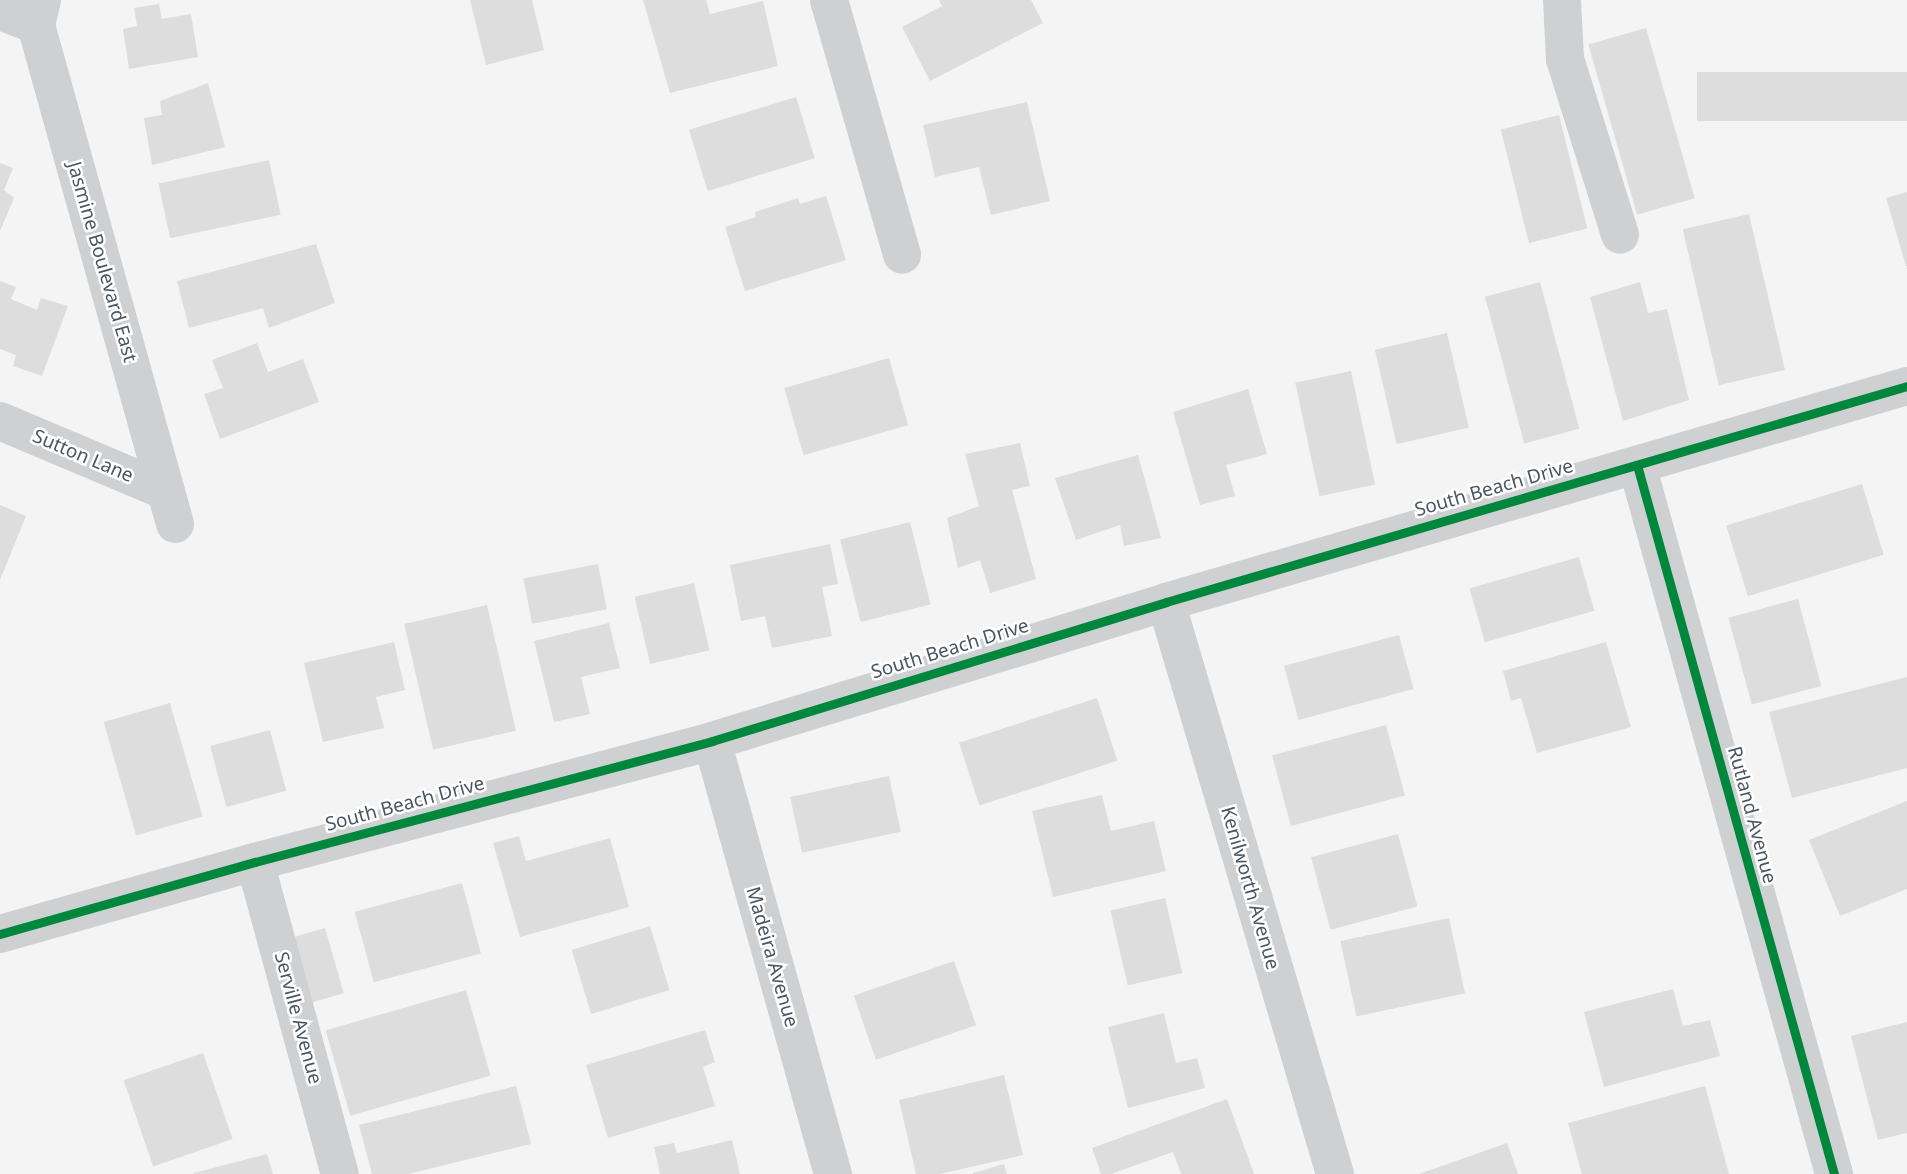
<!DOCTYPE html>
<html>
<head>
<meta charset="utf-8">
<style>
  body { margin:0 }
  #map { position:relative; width:1907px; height:1174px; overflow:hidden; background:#f4f4f4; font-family:"Noto Sans",sans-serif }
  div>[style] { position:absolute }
  .building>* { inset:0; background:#ddddde; transform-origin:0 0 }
  .minor>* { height:38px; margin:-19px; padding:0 19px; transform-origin:19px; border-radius:19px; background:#ced0d2 }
  .cycleway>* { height:9px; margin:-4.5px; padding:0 4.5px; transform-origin:4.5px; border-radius:4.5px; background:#00873e }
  span { translate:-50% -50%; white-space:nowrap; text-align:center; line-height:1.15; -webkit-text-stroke:5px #fff; paint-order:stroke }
  .street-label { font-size:19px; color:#4a5661 }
</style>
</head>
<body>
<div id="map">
  <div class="building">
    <div style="clip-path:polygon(470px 0,532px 0,544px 50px,486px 65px)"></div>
    <div style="clip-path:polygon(643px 0,706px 0,710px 14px,763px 1px,778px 66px,670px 93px)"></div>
    <div style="clip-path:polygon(939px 0,1031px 0,1043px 23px,930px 81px,902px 27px,942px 6px)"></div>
    <div style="clip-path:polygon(159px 4px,162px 19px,191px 14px,198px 57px,129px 69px,123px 29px,137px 26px,134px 8px)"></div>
    <div style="left:1646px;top:28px;width:177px;height:60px;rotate:74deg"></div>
    <div style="left:1907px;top:72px;width:49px;height:210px;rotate:90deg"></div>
    <div style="clip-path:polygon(208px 83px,225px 147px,152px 165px,144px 118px,162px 115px,160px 101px)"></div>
    <div style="left:796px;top:97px;width:64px;height:112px;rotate:73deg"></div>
    <div style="clip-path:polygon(1027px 102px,1050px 201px,991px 215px,979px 167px,935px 177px,923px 125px)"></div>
    <div style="left:1559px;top:115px;width:117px;height:60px;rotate:76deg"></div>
    <div style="left:269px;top:160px;width:56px;height:113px;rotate:78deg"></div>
    <div style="clip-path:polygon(0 163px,13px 168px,4px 190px,14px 198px,0 231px)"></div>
    <div style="clip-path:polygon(1907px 192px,1907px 266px,1906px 266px,1886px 198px)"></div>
    <div style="clip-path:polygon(826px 196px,846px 260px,745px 291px,725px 227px,756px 217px,755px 212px,798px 198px,800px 204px)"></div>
    <div style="left:1749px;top:214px;width:160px;height:68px;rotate:77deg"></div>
    <div style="clip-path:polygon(316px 244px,335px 303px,269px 328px,263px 308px,189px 328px,177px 281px)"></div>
    <div style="clip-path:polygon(0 281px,16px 287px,11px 299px,37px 310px,41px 298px,68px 306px,42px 376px,13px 366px,16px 355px,0 349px)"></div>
    <div style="left:1540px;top:282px;width:152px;height:57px;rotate:75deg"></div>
    <div style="clip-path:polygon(1640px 282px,1648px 313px,1667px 309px,1689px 400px,1623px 421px,1590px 297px)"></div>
    <div style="left:1447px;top:333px;width:97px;height:74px;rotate:77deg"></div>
    <div style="clip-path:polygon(257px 343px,268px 372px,303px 359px,319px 402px,220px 439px,204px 394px,223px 388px,212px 360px)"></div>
    <div style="left:889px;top:358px;width:70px;height:109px;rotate:74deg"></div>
    <div style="left:1351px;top:371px;width:116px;height:57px;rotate:78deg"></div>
    <div style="clip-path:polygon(1248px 389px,1267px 454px,1226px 465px,1235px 496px,1200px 505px,1173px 412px)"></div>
    <div style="clip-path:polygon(1020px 443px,1030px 486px,1012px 490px,1036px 579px,990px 593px,980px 560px,958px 568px,947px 518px,979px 506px,965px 454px)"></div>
    <div style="clip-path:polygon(1138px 455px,1161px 538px,1124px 546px,1120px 525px,1076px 540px,1055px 478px)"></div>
    <div style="left:1862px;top:484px;width:74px;height:142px;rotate:73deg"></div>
    <div style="clip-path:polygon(0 505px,26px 516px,0 580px)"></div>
    <div style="left:910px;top:522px;width:85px;height:72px;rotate:76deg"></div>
    <div style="clip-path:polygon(830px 544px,838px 584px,822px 587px,832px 636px,772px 648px,765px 616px,741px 621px,730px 565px)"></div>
    <div style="left:1579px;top:557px;width:56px;height:114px;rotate:74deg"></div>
    <div style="left:598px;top:564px;width:46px;height:76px;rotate:79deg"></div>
    <div style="left:694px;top:583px;width:69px;height:61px;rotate:77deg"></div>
    <div style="left:1798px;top:599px;width:90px;height:72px;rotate:75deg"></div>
    <div style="left:487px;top:605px;width:129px;height:85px;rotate:77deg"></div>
    <div style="clip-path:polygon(609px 623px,620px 668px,581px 677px,590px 714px,554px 722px,534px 641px)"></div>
    <div style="left:1399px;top:635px;width:56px;height:119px;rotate:75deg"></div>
    <div style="clip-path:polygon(394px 642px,405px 690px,376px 697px,384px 728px,323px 742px,304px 663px)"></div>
    <div style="clip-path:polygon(1606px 642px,1631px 727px,1537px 753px,1521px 698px,1511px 701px,1503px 671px)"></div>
    <div style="clip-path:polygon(1907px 677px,1907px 768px,1792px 798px,1769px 712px)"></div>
    <div style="left:1097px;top:698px;width:66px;height:145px;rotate:72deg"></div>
    <div style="left:170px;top:703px;width:118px;height:69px;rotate:74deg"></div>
    <div style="left:1386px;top:725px;width:73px;height:118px;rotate:75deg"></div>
    <div style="left:270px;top:730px;width:63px;height:62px;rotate:75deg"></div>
    <div style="left:889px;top:776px;width:57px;height:101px;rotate:78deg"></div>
    <div style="clip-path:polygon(1102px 795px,1111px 831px,1154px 821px,1166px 871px,1053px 897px,1032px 811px)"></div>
    <div style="clip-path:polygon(1907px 801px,1907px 889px,1840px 916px,1809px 840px)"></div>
    <div style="left:1398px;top:834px;width:75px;height:90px;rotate:75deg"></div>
    <div style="clip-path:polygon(519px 836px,526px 861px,610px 838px,629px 907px,520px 937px,493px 843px)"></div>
    <div style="left:462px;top:883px;width:73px;height:111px;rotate:75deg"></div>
    <div style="left:1165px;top:898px;width:77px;height:56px;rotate:77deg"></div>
    <div style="left:1449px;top:918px;width:77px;height:111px;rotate:78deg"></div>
    <div style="left:650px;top:926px;width:67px;height:82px;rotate:73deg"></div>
    <div style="left:325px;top:928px;width:68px;height:37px;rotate:74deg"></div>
    <div style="left:954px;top:961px;width:68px;height:106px;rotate:71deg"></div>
    <div style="clip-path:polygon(1673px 989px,1683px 1026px,1710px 1020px,1720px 1056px,1604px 1087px,1584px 1012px)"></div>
    <div style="left:466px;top:990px;width:89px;height:146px;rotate:74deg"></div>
    <div style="clip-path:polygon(1164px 1013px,1176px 1063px,1197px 1058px,1205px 1088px,1128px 1108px,1108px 1027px)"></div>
    <div style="clip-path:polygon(1907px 1022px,1907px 1133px,1878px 1140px,1851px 1036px)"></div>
    <div style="clip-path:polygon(705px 1030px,715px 1062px,703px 1067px,715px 1106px,608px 1138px,586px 1065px)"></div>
    <div style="left:203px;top:1053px;width:91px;height:84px;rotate:71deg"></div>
    <div style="clip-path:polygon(1004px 1075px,1023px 1155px,940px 1174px,916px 1174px,899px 1100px)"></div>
    <div style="clip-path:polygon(516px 1086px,531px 1144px,408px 1174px,372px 1174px,359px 1125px)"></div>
    <div style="clip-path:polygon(1705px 1086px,1729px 1174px,1582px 1174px,1568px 1123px)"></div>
    <div style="clip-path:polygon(1227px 1099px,1254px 1174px,1181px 1174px,1173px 1152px,1111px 1174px,1101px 1174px,1092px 1148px)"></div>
    <div style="clip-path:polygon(732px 1140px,740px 1174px,660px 1174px,654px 1147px,674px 1143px,677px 1153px)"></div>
    <div style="clip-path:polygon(1507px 1143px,1518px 1174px,1419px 1174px)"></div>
    <div style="clip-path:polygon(267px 1154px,273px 1174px,194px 1174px,194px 1173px)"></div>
    <div style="clip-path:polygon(1004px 1164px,1007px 1174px,973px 1174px,973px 1173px)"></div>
  </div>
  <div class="minor">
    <div style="left:42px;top:0;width:26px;rotate:103deg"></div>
    <div style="left:36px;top:25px;width:518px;rotate:74.43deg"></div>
    <div style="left:829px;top:0;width:265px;rotate:74deg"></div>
    <div style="left:1562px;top:0;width:59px;rotate:87.1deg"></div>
    <div style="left:1565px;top:59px;width:184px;rotate:72.6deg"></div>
    <div style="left:0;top:11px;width:39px;rotate:21deg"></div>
    <div style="left:0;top:421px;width:180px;rotate:22.9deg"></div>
    <div style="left:1637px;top:465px;width:736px;rotate:74.47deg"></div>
    <div style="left:1166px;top:602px;width:596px;rotate:73.54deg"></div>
    <div style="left:712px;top:741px;width:450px;rotate:74.4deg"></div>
    <div style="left:255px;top:862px;width:323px;rotate:74.8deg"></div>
    <div style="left:0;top:934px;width:265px;rotate:-15.8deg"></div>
    <div style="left:255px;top:862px;width:473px;rotate:-14.8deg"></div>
    <div style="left:712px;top:741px;width:475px;rotate:-17deg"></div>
    <div style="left:1166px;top:602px;width:772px;rotate:-16.25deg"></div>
  </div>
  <div class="cycleway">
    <div style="left:1637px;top:465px;width:736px;rotate:74.47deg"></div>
    <div style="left:0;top:934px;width:265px;rotate:-15.8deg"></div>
    <div style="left:255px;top:862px;width:473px;rotate:-14.8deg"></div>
    <div style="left:712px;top:741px;width:475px;rotate:-17deg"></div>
    <div style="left:1166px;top:602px;width:772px;rotate:-16.25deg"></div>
  </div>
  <div class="street-label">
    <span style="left:102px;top:262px;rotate:74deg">Jasmine Boulevard East</span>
    <span style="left:83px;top:456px;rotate:23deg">Sutton Lane</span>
    <span style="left:1494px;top:488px;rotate:-16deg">South Beach Drive</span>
    <span style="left:950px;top:649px;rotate:-17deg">South Beach Drive</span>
    <span style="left:405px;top:804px;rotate:-15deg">South Beach Drive</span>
    <span style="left:1752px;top:815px;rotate:75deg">Rutland Avenue</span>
    <span style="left:1250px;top:888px;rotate:74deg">Kenilworth Avenue</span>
    <span style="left:772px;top:957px;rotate:74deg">Madeira Avenue</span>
    <span style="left:298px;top:1018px;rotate:75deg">Serville Avenue</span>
  </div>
</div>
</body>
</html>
